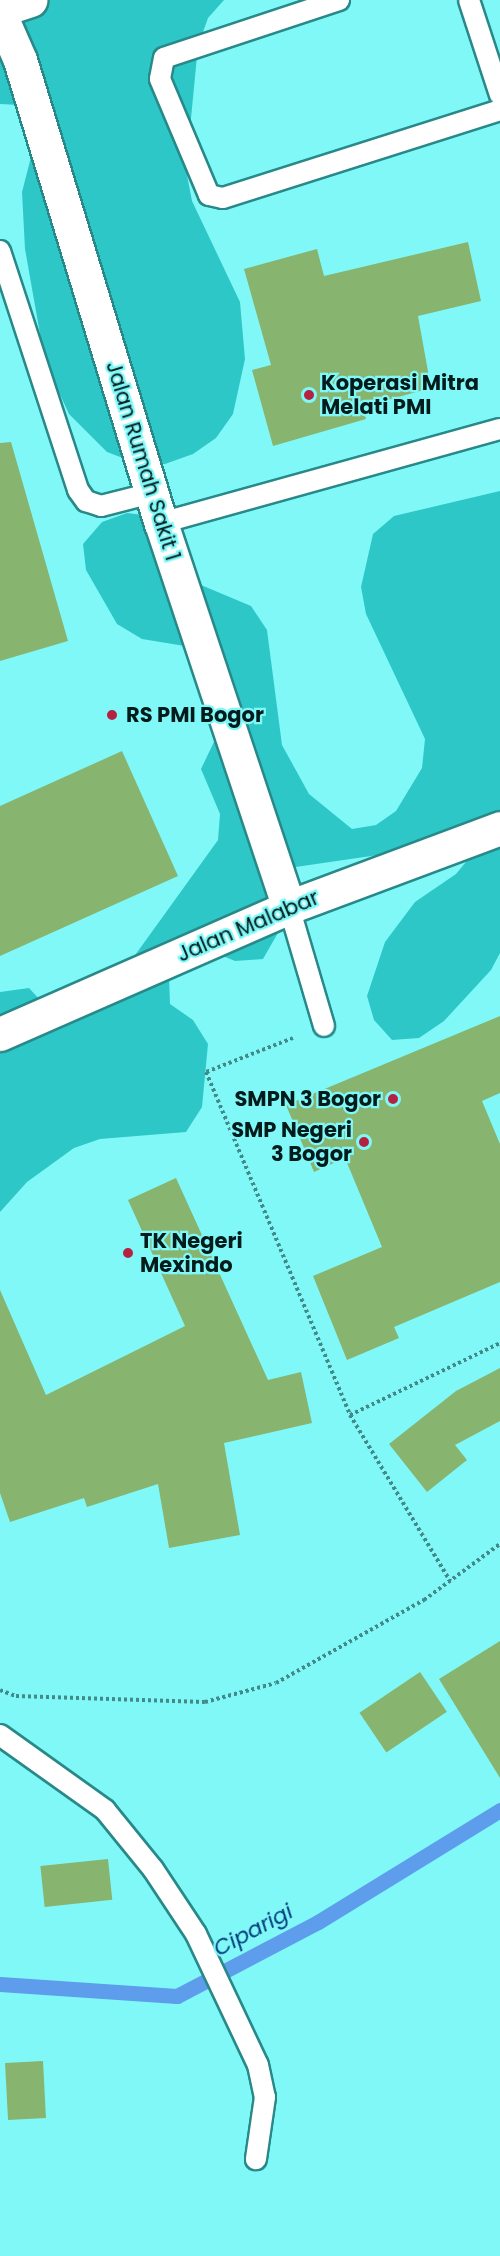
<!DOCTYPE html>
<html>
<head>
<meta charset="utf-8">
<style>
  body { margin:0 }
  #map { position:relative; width:500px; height:2256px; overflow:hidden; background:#81f8f8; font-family:Poppins,sans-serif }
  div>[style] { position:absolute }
  .green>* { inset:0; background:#2dc7c8 }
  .stream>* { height:15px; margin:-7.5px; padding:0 7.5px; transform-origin:7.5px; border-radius:7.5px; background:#5e9cec }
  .building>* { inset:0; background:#87b46f; transform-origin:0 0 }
  .path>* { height:4px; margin-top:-2px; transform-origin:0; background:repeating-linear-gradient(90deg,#428a8a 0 3px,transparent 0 6px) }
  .roads { filter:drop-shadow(2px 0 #298989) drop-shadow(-2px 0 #298989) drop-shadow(0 2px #298989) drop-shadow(0 -2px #298989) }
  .service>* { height:20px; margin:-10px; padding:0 10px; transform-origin:10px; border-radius:10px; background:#fff }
  .minor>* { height:33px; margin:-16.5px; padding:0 16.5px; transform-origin:16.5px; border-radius:16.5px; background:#fff }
  .tertiary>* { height:33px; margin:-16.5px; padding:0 16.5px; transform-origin:16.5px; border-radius:16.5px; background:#fff }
  .dots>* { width:16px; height:16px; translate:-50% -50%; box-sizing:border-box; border:3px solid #81f8f8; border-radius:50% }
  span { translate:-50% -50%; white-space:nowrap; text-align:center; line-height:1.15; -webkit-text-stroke:4.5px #81f8f8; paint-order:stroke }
  .poi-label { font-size:21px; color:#021b1b; font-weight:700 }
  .left { translate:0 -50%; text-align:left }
  .right { translate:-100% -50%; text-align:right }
  .street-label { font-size:21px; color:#021b1b }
  .water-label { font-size:22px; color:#043d7b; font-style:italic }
</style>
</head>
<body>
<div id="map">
  <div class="green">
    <div style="clip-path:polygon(0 0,224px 0,208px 18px,198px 46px,186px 170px,192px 201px,240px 302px,245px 359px,233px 414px,216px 438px,193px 454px,165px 464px,136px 463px,107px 452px,69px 414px,45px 362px,25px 249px,22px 192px,31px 157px,29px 123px,20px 105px,0 104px)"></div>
    <div style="clip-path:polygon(500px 491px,500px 953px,491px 970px,444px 1021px,419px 1038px,392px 1040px,374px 1020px,367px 996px,385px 942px,415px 902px,456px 874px,475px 851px,426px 848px,275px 870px,283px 903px,279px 931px,263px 959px,235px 961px,211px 951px,169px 976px,170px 1004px,193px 1020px,208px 1044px,202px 1107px,186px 1132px,100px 1139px,74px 1148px,27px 1182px,0 1212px,0 992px,29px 988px,52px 1013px,128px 965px,218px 840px,220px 814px,201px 769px,224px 721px,203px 649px,142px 639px,117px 624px,86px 570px,83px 544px,102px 522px,127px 513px,152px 516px,172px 533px,201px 585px,251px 606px,267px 630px,282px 745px,309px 794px,352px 829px,376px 825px,396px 811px,422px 768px,425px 739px,366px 614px,361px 587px,373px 534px,394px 516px)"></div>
  </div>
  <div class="stream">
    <div style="left:0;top:1984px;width:177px;rotate:3.9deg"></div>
    <div style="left:177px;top:1996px;width:159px;rotate:-27.7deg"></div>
    <div style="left:318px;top:1922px;width:214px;rotate:-31.6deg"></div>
  </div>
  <div class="building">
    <div style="clip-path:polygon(468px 242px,481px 301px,418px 316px,431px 388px,362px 407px,366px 419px,273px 446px,252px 370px,271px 365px,244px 269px,317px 249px,324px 276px)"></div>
    <div style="clip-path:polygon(11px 442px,68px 641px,0 661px,0 443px)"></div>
    <div style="clip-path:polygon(122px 751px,178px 876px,0 956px,0 806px)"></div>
    <div style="clip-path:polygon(500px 1016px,500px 1093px,482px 1101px,500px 1144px,500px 1282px,394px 1327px,399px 1338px,347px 1360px,313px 1276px,382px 1247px,345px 1158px,314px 1172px,286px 1105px)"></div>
    <div style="clip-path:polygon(176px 1178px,268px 1380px,301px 1372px,312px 1423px,224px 1443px,240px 1535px,169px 1548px,158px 1484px,87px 1507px,84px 1498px,10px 1522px,0 1493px,0 1290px,46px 1395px,185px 1326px,128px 1200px)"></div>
    <div style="clip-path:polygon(500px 1368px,500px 1421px,455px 1445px,467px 1460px,427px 1492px,389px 1444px,456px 1391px)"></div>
    <div style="clip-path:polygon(500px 1641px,500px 1778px,439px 1679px)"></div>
    <div style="left:420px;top:1672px;width:48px;height:73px;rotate:56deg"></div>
    <div style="left:108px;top:1859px;width:41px;height:68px;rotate:84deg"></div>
    <div style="left:43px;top:2061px;width:57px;height:38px;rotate:87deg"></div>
  </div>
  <div class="path">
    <div style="left:293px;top:1038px;width:93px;rotate:158.7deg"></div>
    <div style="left:206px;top:1072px;width:372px;rotate:67.2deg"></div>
    <div style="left:350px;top:1415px;width:166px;rotate:-25.6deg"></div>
    <div style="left:350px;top:1415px;width:194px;rotate:58.9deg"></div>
    <div style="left:0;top:1690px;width:17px;rotate:21deg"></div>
    <div style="left:16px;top:1696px;width:189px;rotate:1.8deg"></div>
    <div style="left:205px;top:1702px;width:73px;rotate:-15deg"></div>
    <div style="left:276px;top:1683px;width:170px;rotate:-29.3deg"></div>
    <div style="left:424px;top:1600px;width:94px;rotate:-36.4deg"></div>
  </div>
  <div class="roads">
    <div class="service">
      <div style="left:339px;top:0;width:184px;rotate:161.7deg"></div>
      <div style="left:164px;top:58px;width:21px;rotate:101deg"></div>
      <div style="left:160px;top:79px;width:126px;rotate:67.1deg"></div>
      <div style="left:209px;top:195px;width:14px;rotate:12deg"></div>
      <div style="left:223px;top:198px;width:291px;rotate:-17.6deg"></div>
      <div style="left:469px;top:0;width:100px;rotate:71.9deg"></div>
      <div style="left:0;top:251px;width:251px;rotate:71.9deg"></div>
      <div style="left:78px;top:490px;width:14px;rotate:54deg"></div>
      <div style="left:86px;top:501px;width:16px;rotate:18deg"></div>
      <div style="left:101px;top:506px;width:53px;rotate:-14.3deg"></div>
      <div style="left:161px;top:523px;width:352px;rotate:-15.5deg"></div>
      <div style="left:289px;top:907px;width:124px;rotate:73.6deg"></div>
      <div style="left:0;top:1735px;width:129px;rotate:35.5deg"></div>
      <div style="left:105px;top:1810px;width:76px;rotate:50.9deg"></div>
      <div style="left:153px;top:1869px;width:78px;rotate:56.5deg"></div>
      <div style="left:196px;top:1934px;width:145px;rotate:64.7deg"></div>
      <div style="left:258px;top:2065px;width:33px;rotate:78deg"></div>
      <div style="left:265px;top:2097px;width:63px;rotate:98.3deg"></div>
    </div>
    <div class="minor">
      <div style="left:0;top:10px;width:32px;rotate:-18deg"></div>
      <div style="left:0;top:14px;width:50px;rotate:66.5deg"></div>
      <div style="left:20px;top:60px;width:484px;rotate:73.1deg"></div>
      <div style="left:161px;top:523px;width:405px;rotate:71.6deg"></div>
    </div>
    <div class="tertiary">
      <div style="left:0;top:1034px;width:316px;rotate:-23.7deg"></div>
      <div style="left:289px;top:907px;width:225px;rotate:-20.5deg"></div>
    </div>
  </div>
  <div class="dots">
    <div style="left:309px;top:395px;background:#b42241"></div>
    <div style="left:112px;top:715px;background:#b42241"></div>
    <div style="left:393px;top:1099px;background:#b42241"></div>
    <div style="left:364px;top:1142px;background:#b42241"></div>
    <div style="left:128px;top:1253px;background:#b42241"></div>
  </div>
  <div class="poi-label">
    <span class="left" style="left:321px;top:395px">Koperasi Mitra<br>Melati PMI</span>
    <span class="left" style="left:126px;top:715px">RS PMI Bogor</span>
    <span class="right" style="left:381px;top:1099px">SMPN 3 Bogor</span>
    <span class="right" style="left:352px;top:1142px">SMP Negeri<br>3 Bogor</span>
    <span class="left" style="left:140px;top:1253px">TK Negeri<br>Mexindo</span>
  </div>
  <div class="street-label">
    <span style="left:143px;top:461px;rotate:73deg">Jalan Rumah Sakit 1</span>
    <span style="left:248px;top:926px;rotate:-23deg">Jalan Malabar</span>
  </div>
  <div class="water-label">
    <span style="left:253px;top:1930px;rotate:-28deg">Ciparigi</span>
  </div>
</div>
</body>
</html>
